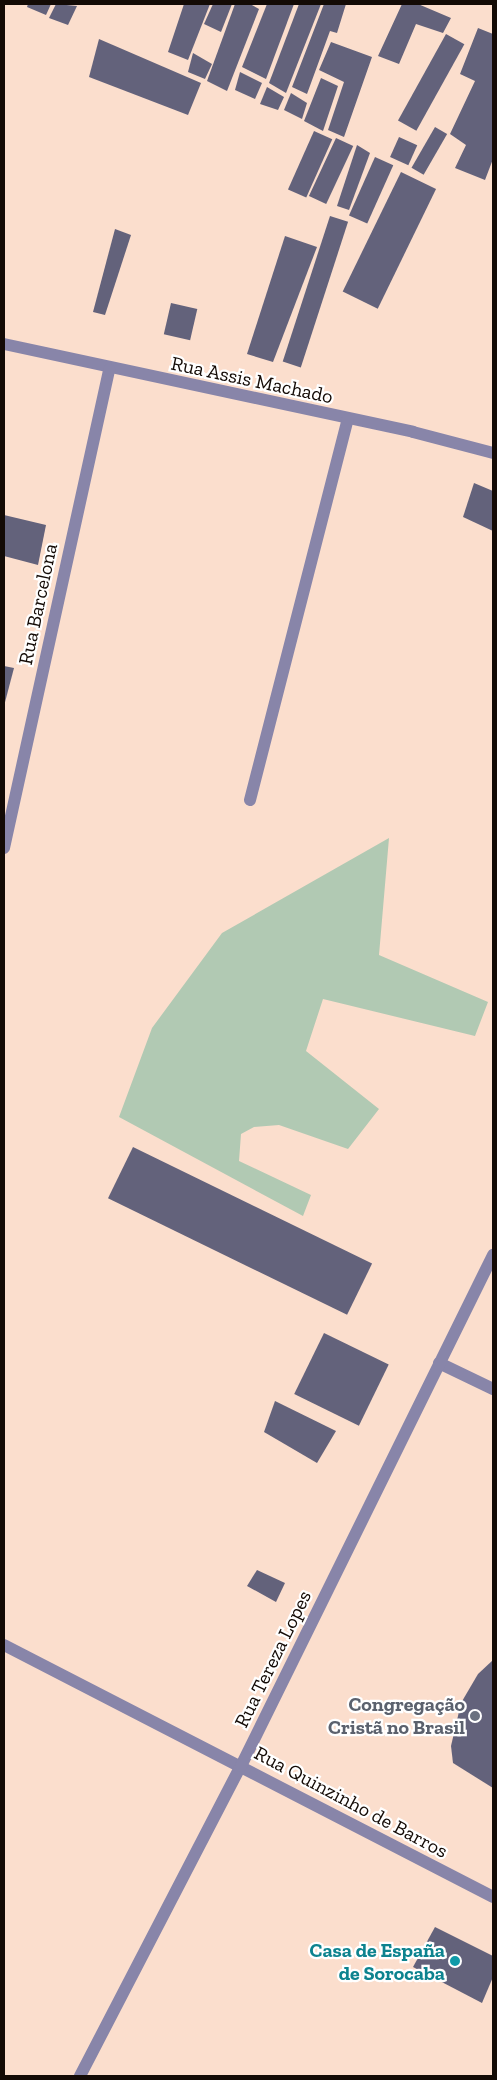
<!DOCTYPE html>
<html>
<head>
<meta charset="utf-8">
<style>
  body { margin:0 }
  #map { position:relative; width:497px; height:2080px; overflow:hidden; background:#fbdecd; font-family:"Zilla Slab",serif }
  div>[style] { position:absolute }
  .green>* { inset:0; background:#b1c9b3 }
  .building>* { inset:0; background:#63627b; transform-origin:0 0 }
  .minor>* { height:12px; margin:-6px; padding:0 6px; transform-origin:6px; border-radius:6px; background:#8885a9 }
  .dots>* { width:14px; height:14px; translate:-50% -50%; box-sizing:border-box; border:2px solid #fff; border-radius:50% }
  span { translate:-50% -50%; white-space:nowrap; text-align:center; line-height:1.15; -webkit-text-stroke:4.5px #fff; paint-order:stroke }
  .street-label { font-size:20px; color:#130a05 }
  .worship-label { font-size:20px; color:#5b616d; font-weight:700 }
  .right { translate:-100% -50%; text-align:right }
  .culture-label { font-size:20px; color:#0d838f; font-weight:700 }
  .frame { position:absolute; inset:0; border:5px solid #130a05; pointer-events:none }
</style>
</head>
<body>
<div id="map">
  <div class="green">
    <div style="clip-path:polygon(389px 838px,379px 955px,488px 1002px,475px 1036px,323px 999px,306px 1051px,379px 1109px,348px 1149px,279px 1125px,254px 1127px,241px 1134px,239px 1161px,311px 1195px,303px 1216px,119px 1117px,152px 1028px,222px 933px)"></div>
  </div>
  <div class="building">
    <div style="clip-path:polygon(28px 4px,51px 4px,46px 15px,27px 7px)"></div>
    <div style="clip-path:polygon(56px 4px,77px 6px,68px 25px,49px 18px)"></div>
    <div style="clip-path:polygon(184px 4px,210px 4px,188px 60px,168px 52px)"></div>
    <div style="clip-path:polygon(213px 4px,232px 4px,221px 32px,204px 24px)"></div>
    <div style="clip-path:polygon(235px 4px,250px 4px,259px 9px,227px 91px,207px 81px)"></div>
    <div style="clip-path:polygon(267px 4px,294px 4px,266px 79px,242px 67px)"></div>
    <div style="clip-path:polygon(299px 4px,321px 4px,286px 93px,269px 83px)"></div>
    <div style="clip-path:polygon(324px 4px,346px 4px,337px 33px,330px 31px,307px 94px,292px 87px)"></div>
    <div style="clip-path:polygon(402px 4px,418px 4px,451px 18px,443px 33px,416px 24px,399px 64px,378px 56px)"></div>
    <div style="clip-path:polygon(478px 28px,493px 34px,493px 159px,485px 180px,455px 168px,466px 145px,450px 134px,475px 81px,460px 74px)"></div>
    <div style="left:446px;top:34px;width:21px;height:99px;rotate:29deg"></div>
    <div style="clip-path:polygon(99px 39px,201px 83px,188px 115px,89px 77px)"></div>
    <div style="clip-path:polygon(331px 42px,372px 57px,344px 137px,328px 130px,344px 82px,319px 70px)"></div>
    <div style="clip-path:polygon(193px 53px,212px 64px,205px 79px,188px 72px)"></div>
    <div style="clip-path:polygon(240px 72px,262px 83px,255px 99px,235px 90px)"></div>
    <div style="clip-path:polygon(321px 78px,338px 86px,323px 131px,304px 121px)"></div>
    <div style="clip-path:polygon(267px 87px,284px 97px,278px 110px,260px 104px)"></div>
    <div style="clip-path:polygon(291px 93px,307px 103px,302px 119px,284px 110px)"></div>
    <div style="left:435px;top:127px;width:14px;height:47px;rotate:30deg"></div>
    <div style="left:314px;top:131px;width:20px;height:64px;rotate:24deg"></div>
    <div style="left:399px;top:137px;width:20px;height:22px;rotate:24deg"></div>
    <div style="left:336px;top:138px;width:19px;height:64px;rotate:25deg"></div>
    <div style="clip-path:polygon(357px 145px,370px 153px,349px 210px,337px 206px)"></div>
    <div style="left:375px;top:157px;width:20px;height:64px;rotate:24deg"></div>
    <div style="left:401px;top:172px;width:39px;height:133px;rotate:26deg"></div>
    <div style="left:330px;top:216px;width:19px;height:153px;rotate:18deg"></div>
    <div style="clip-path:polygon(115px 229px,131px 235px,105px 315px,93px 312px)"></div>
    <div style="clip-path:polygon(285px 236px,317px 247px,273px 362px,247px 354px)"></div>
    <div style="left:171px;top:303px;width:27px;height:32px;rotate:13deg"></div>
    <div style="clip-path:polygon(474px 483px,493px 491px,493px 531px,463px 517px)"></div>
    <div style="clip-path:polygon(4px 515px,46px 525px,38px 565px,4px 556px)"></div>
    <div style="clip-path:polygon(4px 666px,14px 668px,4px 706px)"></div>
    <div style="left:133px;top:1147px;width:266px;height:57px;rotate:26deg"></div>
    <div style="left:324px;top:1333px;width:72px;height:68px;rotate:26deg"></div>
    <div style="clip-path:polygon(275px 1401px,336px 1431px,317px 1463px,264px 1432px)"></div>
    <div style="clip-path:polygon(257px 1570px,285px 1583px,276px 1602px,247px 1586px)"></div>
    <div style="clip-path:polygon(493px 1660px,493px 1788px,453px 1763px,451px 1746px,461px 1703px,478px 1674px)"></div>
    <div style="clip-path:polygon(435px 1927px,493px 1956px,493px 1977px,482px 2003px,413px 1967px)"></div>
  </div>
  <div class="minor">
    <div style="left:4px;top:344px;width:418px;rotate:12.1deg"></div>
    <div style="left:413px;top:432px;width:83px;rotate:14.7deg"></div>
    <div style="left:250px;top:800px;width:393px;rotate:-75.6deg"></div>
    <div style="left:4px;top:848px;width:490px;rotate:-77.6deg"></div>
    <div style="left:439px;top:1363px;width:60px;rotate:25.7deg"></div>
    <div style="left:4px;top:1645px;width:550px;rotate:27.26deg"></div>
    <div style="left:80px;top:2076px;width:349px;rotate:-62.6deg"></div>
    <div style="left:241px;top:1766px;width:570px;rotate:-63.75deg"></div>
  </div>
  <div class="dots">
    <div style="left:475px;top:1716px;background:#6b7280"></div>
    <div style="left:455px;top:1961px;background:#0f9aa8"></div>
  </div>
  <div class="street-label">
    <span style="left:252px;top:380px;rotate:12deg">Rua Assis Machado</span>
    <span style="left:38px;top:604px;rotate:-78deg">Rua Barcelona</span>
    <span style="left:273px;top:1659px;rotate:-64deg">Rua Tereza Lopes</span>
    <span style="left:351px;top:1802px;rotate:28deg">Rua Quinzinho de Barros</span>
  </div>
  <div class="worship-label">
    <span class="right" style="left:465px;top:1716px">Congregação<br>Cristã no Brasil</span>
  </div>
  <div class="culture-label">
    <span class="right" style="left:445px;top:1962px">Casa de España<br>de Sorocaba</span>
  </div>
  <div class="frame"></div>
</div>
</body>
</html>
